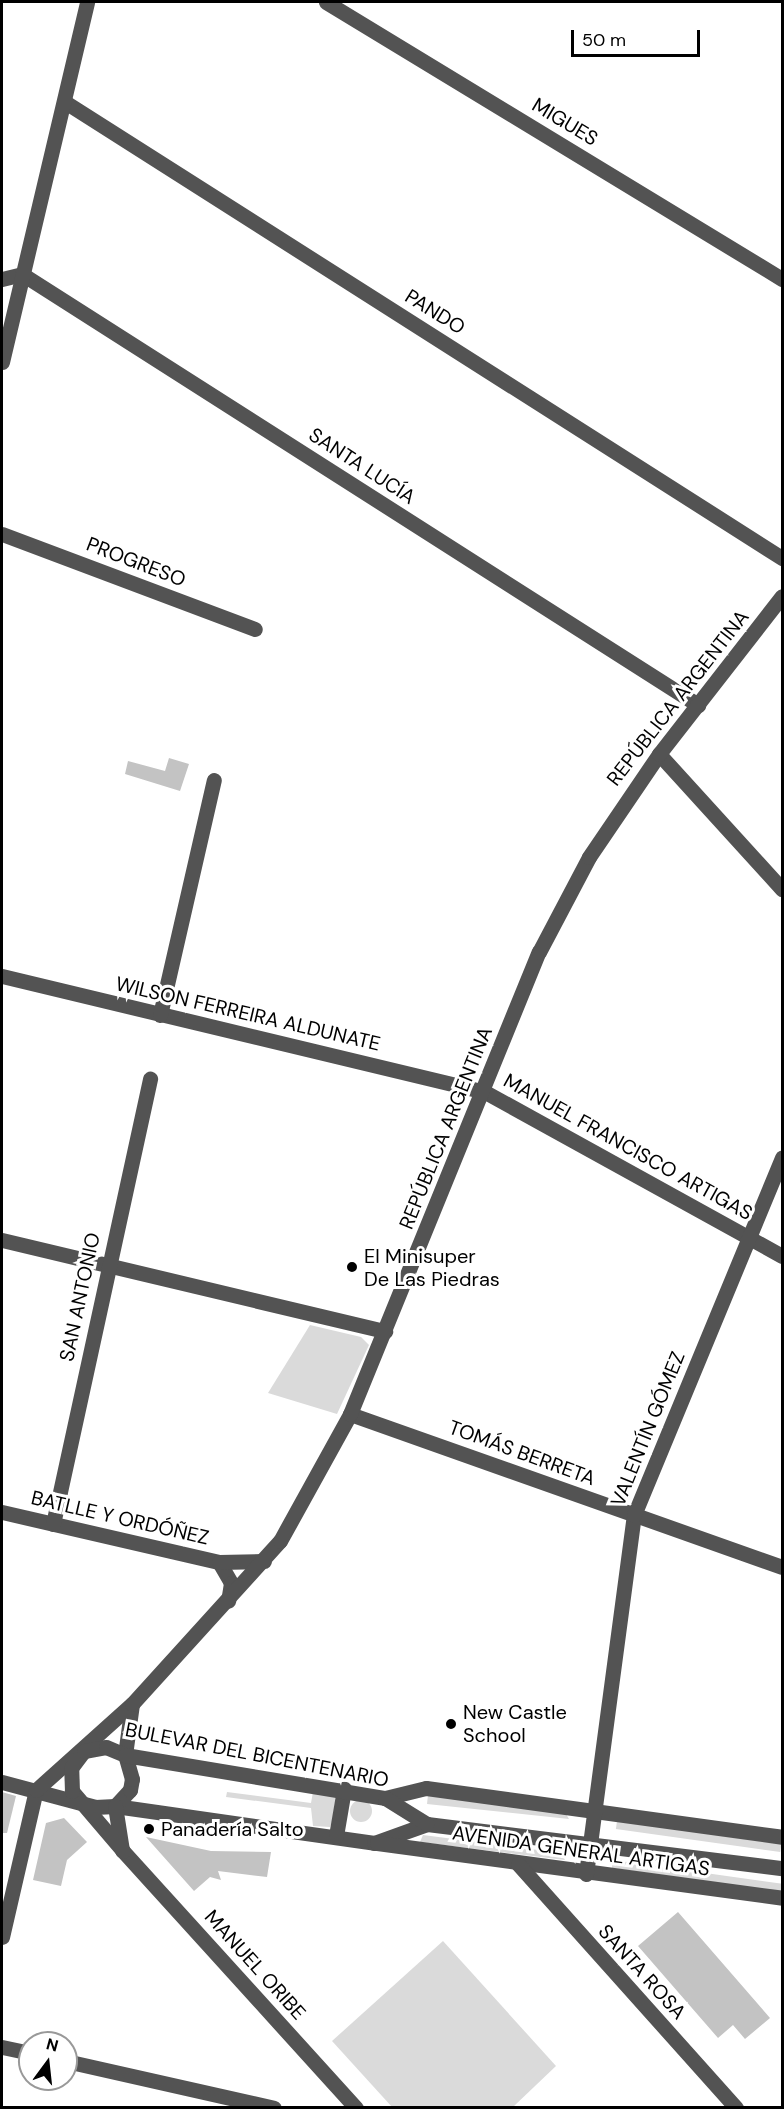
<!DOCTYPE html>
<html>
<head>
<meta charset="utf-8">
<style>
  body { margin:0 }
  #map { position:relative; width:784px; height:2109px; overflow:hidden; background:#fff; font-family:"DM Sans",sans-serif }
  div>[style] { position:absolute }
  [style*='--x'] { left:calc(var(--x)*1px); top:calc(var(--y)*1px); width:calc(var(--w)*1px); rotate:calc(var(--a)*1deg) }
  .green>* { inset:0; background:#dadada; transform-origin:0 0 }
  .round { border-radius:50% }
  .building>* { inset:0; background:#c3c3c3 }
  .minor>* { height:15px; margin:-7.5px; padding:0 7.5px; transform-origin:7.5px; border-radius:7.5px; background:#535353 }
  .dots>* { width:16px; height:16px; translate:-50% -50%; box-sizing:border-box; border:3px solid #fff; border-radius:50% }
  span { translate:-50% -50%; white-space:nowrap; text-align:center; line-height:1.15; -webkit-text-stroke:6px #fff; paint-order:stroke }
  .street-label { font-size:20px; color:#000 }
  .poi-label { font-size:20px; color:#000 }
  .left { translate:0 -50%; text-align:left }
  .frame { position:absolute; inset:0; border:3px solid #000; pointer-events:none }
  .north { position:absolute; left:18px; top:2031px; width:60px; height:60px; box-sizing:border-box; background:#fff; border:2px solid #999; border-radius:50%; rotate:15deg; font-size:16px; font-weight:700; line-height:24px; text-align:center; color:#000 }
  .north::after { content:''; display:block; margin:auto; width:21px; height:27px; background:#000; clip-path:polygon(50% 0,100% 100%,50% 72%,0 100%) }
  .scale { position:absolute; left:571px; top:30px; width:129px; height:27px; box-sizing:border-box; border:3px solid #000; border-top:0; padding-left:8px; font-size:18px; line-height:21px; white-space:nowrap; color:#000; -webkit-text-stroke:4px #fff; paint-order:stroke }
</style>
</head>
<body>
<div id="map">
  <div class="green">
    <div style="clip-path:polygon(310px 1325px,361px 1337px,369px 1345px,337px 1414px,268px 1393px)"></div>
    <div style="clip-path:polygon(227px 1792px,311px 1803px,313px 1792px,336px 1796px,332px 1822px,330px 1827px,313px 1826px,311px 1808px,226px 1797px)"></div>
    <div style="clip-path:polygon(428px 1795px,566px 1814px,569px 1819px,427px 1804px)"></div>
    <div class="round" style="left:350px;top:1800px;width:22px;height:22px"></div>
    <div style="left:617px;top:1821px;width:166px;height:8px;rotate:8deg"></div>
    <div style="clip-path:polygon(423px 1835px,561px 1853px,565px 1860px,420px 1842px)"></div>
    <div style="left:613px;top:1860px;width:171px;height:8px;rotate:8deg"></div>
    <div style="clip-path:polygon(443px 1941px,556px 2066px,513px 2107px,392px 2107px,332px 2041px)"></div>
  </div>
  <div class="building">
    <div style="clip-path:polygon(169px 758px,189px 764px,180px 791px,125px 774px,128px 761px,165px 771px)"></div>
    <div style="clip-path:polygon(2px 1792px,16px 1796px,7px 1833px,2px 1833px)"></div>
    <div style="clip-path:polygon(64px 1818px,87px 1842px,67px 1860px,61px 1886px,33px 1880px,46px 1823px)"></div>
    <div style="clip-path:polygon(146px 1837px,211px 1851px,271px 1852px,267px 1877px,218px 1871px,221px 1880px,210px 1877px,194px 1891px)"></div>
    <div style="clip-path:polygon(678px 1912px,770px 2018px,745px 2039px,733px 2025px,718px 2038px,638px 1946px)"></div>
  </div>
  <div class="minor">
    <div style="--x:326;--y:2;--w:534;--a:31.28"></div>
    <div style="--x:65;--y:102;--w:850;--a:32.46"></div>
    <div style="--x:2;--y:279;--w:21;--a:-14"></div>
    <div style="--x:22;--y:274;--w:802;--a:32.52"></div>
    <div style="--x:2;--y:362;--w:370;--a:-76.7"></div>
    <div style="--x:2;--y:534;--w:270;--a:20.6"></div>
    <div style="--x:659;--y:754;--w:183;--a:47.7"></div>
    <div style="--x:2;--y:976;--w:497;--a:13.5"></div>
    <div style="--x:485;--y:1092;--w:339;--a:28.9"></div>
    <div style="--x:160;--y:1015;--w:241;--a:-77.1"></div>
    <div style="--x:2;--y:1240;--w:394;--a:13.4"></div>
    <div style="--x:350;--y:1414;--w:458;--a:19.5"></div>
    <div style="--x:2;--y:1512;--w:223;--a:13"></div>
    <div style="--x:219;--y:1562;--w:24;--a:60"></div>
    <div style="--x:231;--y:1583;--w:18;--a:99"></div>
    <div style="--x:53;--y:1524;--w:456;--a:-77.7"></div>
    <div style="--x:219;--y:1562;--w:45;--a:-1.3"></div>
    <div style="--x:2;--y:1782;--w:96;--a:15"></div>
    <div style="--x:95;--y:1807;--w:20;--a:-3"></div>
    <div style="--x:115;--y:1806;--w:262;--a:8.1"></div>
    <div style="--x:374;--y:1843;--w:56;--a:-19.7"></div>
    <div style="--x:427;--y:1824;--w:358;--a:7.1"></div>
    <div style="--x:385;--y:1798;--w:42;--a:-13.7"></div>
    <div style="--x:426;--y:1788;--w:359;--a:7.8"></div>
    <div style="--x:115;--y:1806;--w:22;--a:-47"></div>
    <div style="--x:130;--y:1790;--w:11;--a:-80"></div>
    <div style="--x:132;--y:1779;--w:25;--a:-106"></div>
    <div style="--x:125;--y:1755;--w:51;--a:-82.2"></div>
    <div style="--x:115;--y:1806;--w:45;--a:81"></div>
    <div style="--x:336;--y:1836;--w:48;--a:-80.3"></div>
    <div style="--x:377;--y:1843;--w:409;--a:7.7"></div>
    <div style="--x:518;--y:1864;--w:327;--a:48.2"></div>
    <div style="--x:586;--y:1874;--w:362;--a:-82.4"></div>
    <div style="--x:634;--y:1515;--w:387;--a:-67.5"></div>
    <div style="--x:2;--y:1937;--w:151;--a:-77"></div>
    <div style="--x:36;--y:1790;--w:129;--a:-41.9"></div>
    <div style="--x:132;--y:1704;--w:220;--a:-47.8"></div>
    <div style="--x:280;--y:1541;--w:145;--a:-61.1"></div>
    <div style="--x:350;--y:1414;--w:499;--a:-67.8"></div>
    <div style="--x:539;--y:952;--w:107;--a:-62.2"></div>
    <div style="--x:589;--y:857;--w:125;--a:-55.8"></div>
    <div style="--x:659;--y:754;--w:200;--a:-52.1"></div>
    <div style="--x:2;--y:2047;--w:29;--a:12"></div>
    <div style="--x:66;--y:2061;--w:213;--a:12.7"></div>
    <div style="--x:356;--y:2108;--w:347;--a:-132.2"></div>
    <div style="--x:123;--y:1851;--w:79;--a:-130.4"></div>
    <div style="--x:72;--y:1791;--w:23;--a:-92"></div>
    <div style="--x:71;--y:1768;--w:21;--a:-53"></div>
    <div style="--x:84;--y:1751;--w:22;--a:-10"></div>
    <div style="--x:106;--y:1747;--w:21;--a:23"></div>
    <div style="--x:125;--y:1755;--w:264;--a:9.4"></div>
    <div style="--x:385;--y:1798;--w:49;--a:31.8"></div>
  </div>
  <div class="dots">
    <div style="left:352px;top:1267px;background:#000"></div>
    <div style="left:451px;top:1724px;background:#000"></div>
    <div style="left:149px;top:1829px;background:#000"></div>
  </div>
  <div class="street-label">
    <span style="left:565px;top:122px;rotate:31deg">MIGUES</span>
    <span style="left:435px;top:312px;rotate:32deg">PANDO</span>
    <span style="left:362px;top:466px;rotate:33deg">SANTA LUCÍA</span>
    <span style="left:136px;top:562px;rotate:21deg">PROGRESO</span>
    <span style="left:678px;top:698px;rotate:-52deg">REPÚBLICA ARGENTINA</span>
    <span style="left:248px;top:1014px;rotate:13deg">WILSON FERREIRA ALDUNATE</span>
    <span style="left:446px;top:1128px;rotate:-68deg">REPÚBLICA ARGENTINA</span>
    <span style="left:628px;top:1147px;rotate:29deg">MANUEL FRANCISCO ARTIGAS</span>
    <span style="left:80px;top:1297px;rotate:-78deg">SAN ANTONIO</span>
    <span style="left:648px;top:1429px;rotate:-68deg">VALENTÍN GÓMEZ</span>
    <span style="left:522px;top:1453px;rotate:20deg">TOMÁS BERRETA</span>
    <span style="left:120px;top:1518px;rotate:13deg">BATLLE Y ORDÓÑEZ</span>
    <span style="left:257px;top:1755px;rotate:11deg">BULEVAR DEL BICENTENARIO</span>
    <span style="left:581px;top:1851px;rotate:8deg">AVENIDA GENERAL ARTIGAS</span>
    <span style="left:255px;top:1965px;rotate:48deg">MANUEL ORIBE</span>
    <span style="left:642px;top:1972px;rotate:48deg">SANTA ROSA</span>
  </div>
  <div class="poi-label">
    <span class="left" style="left:364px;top:1268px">El Minisuper<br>De Las Piedras</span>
    <span class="left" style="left:463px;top:1724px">New Castle<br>School</span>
    <span class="left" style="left:161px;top:1829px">Panadería Salto</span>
  </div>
  <div class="frame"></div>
  <div class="north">N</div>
  <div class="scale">50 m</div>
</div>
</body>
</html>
